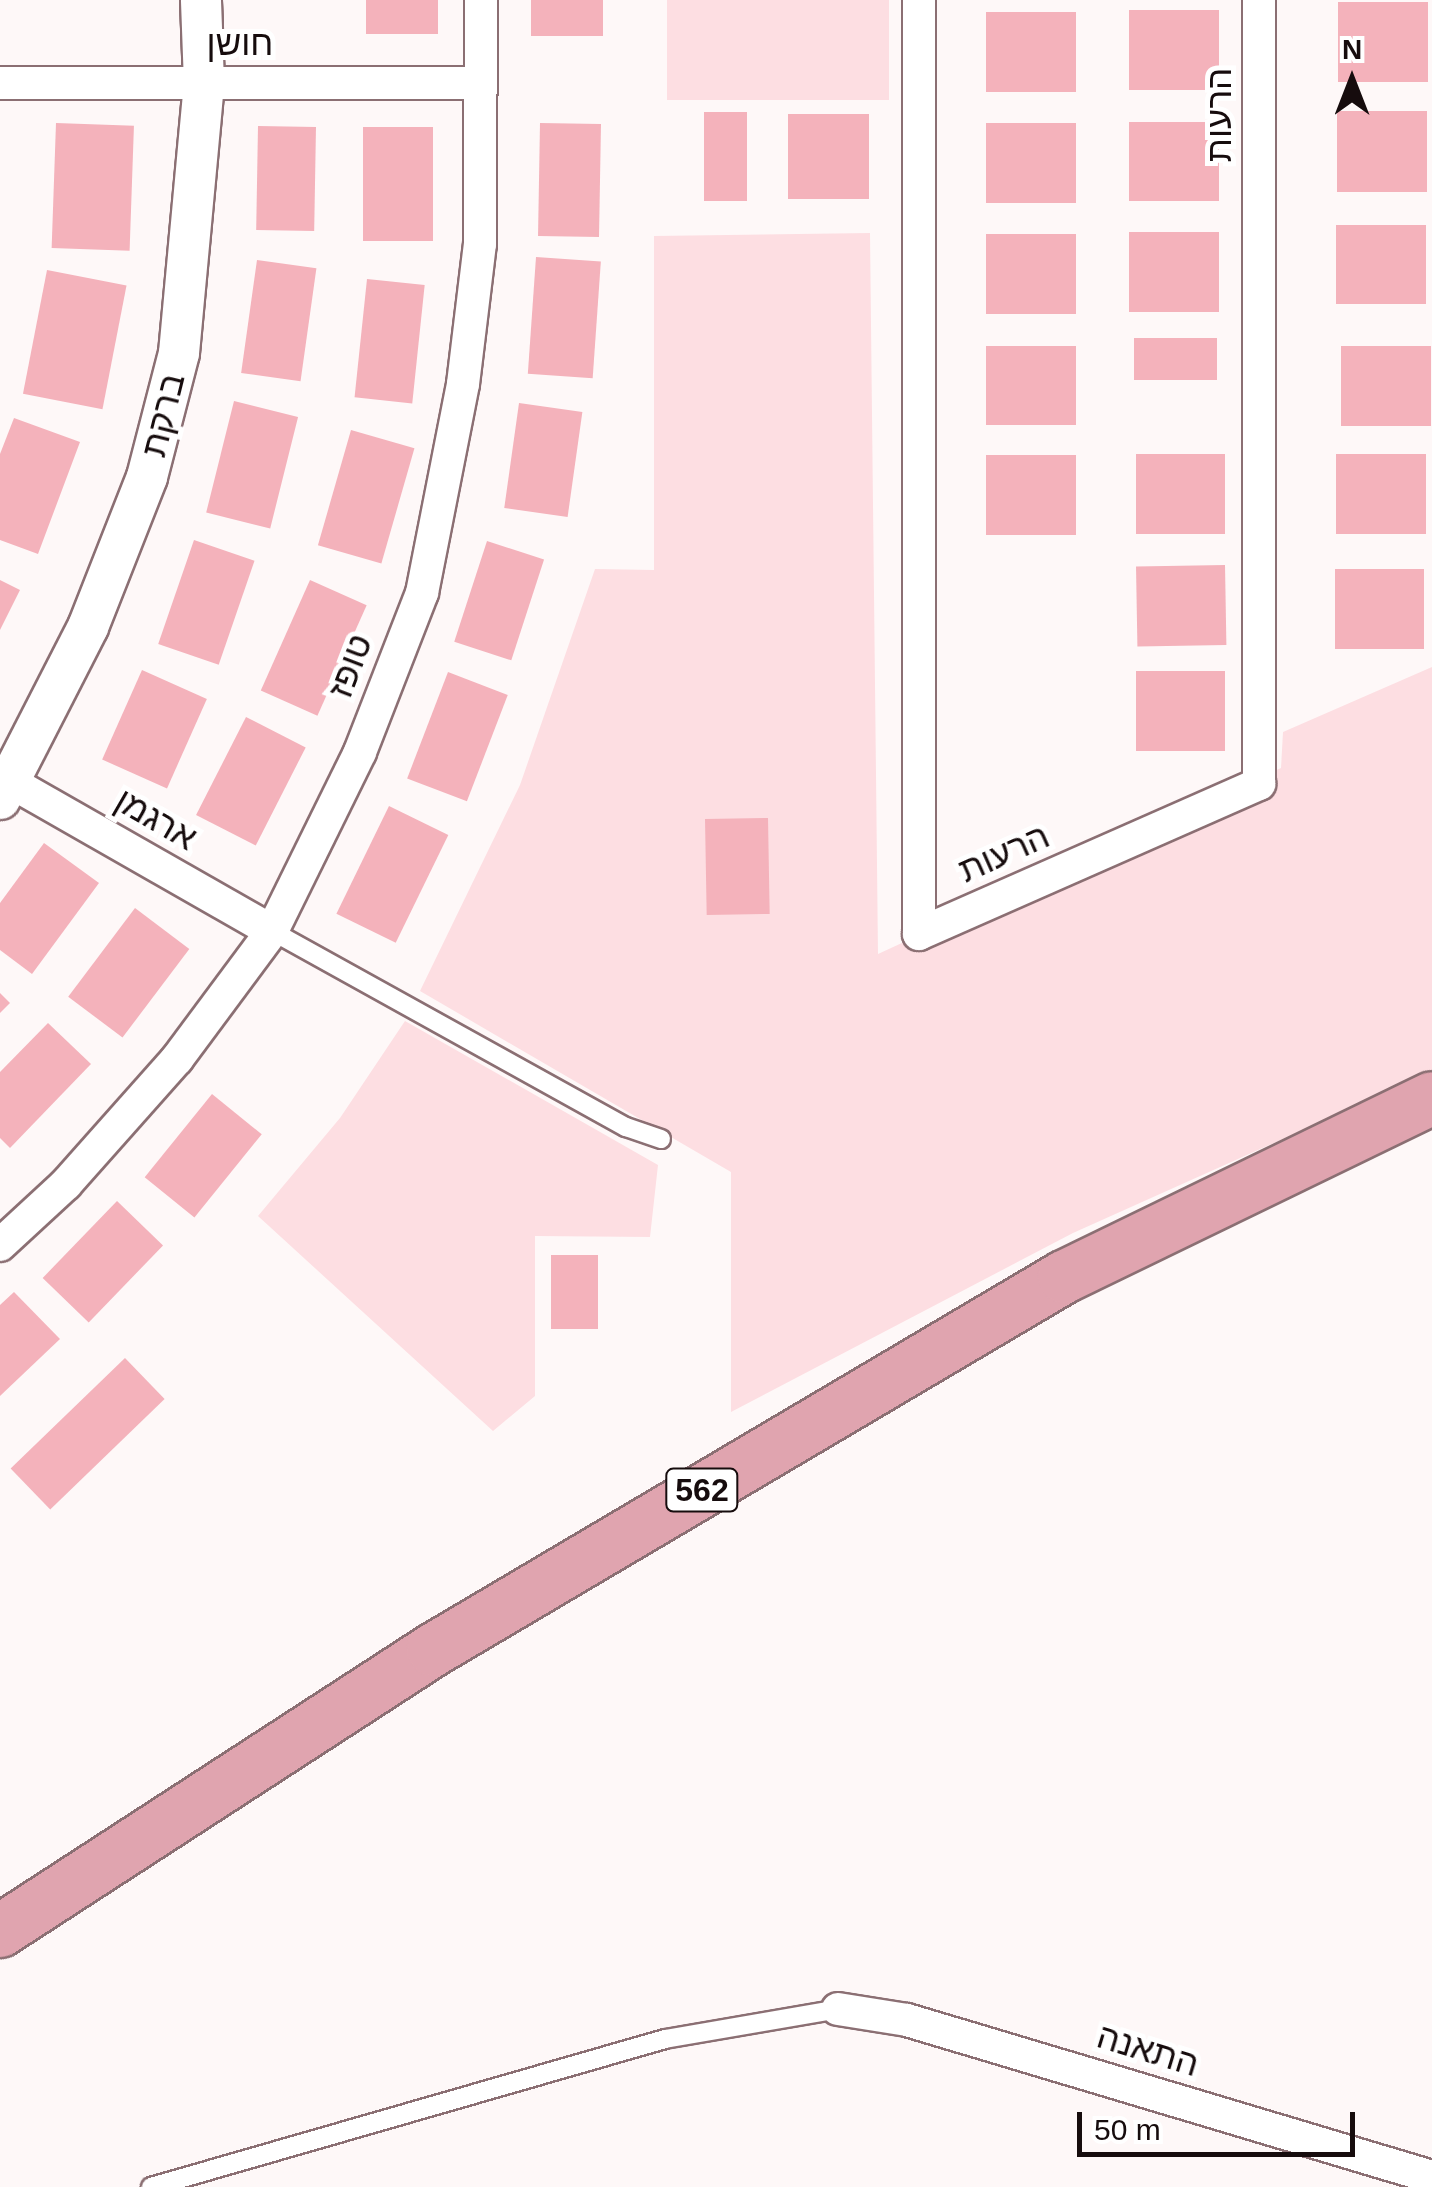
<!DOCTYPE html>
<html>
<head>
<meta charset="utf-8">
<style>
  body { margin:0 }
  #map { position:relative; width:1432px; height:2187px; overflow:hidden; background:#fef8f8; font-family:Arial,Heebo,sans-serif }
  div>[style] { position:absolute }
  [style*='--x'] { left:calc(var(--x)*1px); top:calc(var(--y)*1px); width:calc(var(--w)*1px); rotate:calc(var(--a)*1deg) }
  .green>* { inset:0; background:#fddee2; transform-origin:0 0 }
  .building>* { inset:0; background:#f4b2bb; transform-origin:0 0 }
  .roads { filter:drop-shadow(2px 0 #8b6f73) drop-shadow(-2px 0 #8b6f73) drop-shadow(0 2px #8b6f73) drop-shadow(0 -2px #8b6f73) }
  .service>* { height:18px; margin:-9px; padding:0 9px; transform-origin:9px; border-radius:9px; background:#fff }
  .minor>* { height:32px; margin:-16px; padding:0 16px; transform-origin:16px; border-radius:16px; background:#fff }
  .tertiary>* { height:40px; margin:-20px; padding:0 20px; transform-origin:20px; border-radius:20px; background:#fff }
  .primary>* { height:52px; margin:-26px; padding:0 26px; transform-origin:26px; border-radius:26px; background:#e0a4af }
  span { translate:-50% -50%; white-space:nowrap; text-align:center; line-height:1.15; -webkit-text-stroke:10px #fff; paint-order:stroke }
  .shield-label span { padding:2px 8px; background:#fff; border:2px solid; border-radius:8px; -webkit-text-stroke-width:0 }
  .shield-label { font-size:32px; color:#160c0d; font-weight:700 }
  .street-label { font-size:35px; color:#160c0d }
  .north { position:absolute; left:1302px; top:30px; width:100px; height:100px; -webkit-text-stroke:8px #fff; paint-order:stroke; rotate:0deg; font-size:28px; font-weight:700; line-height:40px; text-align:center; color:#160c0d }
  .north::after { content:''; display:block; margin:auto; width:35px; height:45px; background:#160c0d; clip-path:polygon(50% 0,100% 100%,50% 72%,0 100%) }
  .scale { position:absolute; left:1077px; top:2112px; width:278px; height:45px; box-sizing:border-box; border:5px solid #160c0d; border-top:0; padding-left:12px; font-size:30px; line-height:35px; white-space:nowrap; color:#160c0d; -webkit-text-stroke:8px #fff; paint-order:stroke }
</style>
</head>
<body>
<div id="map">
  <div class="green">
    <div style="left:667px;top:0;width:222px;height:100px"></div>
    <div style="clip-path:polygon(870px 233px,878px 954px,1281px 768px,1283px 732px,1432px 667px,1432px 1072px,1073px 1233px,731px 1412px,731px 1172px,420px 991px,520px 785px,595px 569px,654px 570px,654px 236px)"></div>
    <div style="clip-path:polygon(405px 1021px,658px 1165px,650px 1237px,535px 1236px,535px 1396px,493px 1431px,258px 1216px,340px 1118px)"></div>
  </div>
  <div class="building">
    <div style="left:366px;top:0;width:72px;height:34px"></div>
    <div style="left:531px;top:0;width:72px;height:36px"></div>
    <div style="left:1338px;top:2px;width:90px;height:80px"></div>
    <div style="left:1129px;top:10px;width:90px;height:80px"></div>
    <div style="left:986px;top:12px;width:90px;height:80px"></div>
    <div style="left:1337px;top:111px;width:90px;height:81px"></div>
    <div style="left:704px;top:112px;width:43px;height:89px"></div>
    <div style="left:788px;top:114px;width:81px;height:85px"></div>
    <div style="left:1129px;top:122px;width:90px;height:79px"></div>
    <div style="left:56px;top:123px;width:78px;height:125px;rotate:2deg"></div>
    <div style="left:540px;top:123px;width:61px;height:113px;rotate:1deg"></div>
    <div style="left:1076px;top:123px;width:80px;height:90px;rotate:90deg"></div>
    <div style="left:258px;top:126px;width:58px;height:104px;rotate:1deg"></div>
    <div style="left:363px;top:127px;width:70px;height:114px"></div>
    <div style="left:1336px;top:225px;width:90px;height:79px"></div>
    <div style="left:1129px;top:232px;width:90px;height:80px"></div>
    <div style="left:986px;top:234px;width:90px;height:80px"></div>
    <div style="left:536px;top:257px;width:65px;height:117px;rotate:4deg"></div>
    <div style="left:257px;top:260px;width:60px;height:114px;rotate:8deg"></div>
    <div style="left:47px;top:270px;width:81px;height:126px;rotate:11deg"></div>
    <div style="left:367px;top:279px;width:58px;height:119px;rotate:6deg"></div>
    <div style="left:1217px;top:338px;width:42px;height:83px;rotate:90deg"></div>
    <div style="left:986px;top:346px;width:90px;height:79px"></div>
    <div style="left:1341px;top:346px;width:90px;height:80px"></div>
    <div style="left:234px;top:401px;width:66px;height:115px;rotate:14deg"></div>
    <div style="left:519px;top:403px;width:64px;height:106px;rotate:8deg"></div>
    <div style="clip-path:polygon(14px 418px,80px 442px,38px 554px,0 540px,0 454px)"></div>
    <div style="left:351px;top:430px;width:66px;height:120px;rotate:16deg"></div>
    <div style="left:1136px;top:454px;width:89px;height:80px"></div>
    <div style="left:1336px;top:454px;width:90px;height:80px"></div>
    <div style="left:1076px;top:455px;width:80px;height:90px;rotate:90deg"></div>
    <div style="left:194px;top:540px;width:64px;height:110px;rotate:19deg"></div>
    <div style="left:487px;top:541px;width:60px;height:106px;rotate:18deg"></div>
    <div style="left:1225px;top:565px;width:80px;height:89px;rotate:89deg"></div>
    <div style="left:1335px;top:569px;width:89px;height:80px"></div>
    <div style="clip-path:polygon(0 580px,20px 590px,0 630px)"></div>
    <div style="left:310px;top:580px;width:62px;height:121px;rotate:24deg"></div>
    <div style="left:142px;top:670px;width:71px;height:98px;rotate:24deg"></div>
    <div style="left:1136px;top:671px;width:89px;height:80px"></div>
    <div style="left:448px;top:672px;width:64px;height:114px;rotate:21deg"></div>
    <div style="left:246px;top:717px;width:67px;height:110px;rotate:27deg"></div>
    <div style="left:389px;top:806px;width:66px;height:120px;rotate:26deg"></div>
    <div style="left:768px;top:818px;width:96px;height:63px;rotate:89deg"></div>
    <div style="clip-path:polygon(44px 843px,99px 883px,32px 974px,0 950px,0 903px)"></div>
    <div style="left:135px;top:908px;width:68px;height:111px;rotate:37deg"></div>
    <div style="clip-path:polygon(0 993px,10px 1003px,0 1013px)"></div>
    <div style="clip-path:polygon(48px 1023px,91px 1064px,10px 1148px,0 1138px,0 1072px)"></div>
    <div style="left:212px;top:1094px;width:64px;height:107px;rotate:39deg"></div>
    <div style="left:117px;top:1201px;width:64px;height:107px;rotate:44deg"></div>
    <div style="left:551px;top:1255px;width:47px;height:74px"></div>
    <div style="clip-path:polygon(14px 1292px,60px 1339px,0 1396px,0 1305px)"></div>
    <div style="left:125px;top:1358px;width:57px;height:159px;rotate:46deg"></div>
  </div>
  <div class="roads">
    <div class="service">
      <div style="--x:272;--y:931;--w:405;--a:29"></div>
      <div style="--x:626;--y:1127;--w:37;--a:19"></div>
      <div style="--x:151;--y:2187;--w:535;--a:-16.06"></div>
      <div style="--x:665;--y:2039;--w:176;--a:-9.8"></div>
    </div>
    <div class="minor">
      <div style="--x:919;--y:0;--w:934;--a:90"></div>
      <div style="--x:919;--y:934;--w:372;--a:-23.8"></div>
      <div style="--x:1259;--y:784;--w:784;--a:-90"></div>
      <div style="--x:0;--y:83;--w:480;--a:0"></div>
      <div style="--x:0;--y:776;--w:313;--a:29.7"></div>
      <div style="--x:0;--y:1245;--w:90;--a:-42.7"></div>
      <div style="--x:66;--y:1184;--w:167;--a:-48.4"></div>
      <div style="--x:177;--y:1059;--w:159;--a:-53.4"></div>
      <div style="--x:272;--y:931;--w:199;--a:-63.8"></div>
      <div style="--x:360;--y:752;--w:171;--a:-68.7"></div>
      <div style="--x:422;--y:593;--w:213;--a:-78.9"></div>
      <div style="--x:463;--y:384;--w:141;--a:-83.1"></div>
      <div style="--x:480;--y:244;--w:244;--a:-89.8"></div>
      <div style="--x:838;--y:2009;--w:70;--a:9.1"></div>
      <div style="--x:907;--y:2020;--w:548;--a:16.65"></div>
    </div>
    <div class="tertiary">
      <div style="--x:0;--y:799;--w:193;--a:-62.9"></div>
      <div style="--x:88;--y:627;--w:161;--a:-68.5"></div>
      <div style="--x:147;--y:477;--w:128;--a:-75.5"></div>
      <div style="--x:179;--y:353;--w:271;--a:-84.7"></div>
      <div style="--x:204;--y:83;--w:83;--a:-92.1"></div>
    </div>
    <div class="primary">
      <div style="--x:0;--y:1931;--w:516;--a:-32.98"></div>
      <div style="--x:433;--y:1650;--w:733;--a:-30.59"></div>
      <div style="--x:1064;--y:1277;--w:409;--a:-25.9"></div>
    </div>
  </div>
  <div class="shield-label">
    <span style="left:702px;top:1490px">562</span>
  </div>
  <div class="street-label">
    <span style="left:240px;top:43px">חושן</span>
    <span style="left:1219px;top:115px;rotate:-90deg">הרעות</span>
    <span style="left:163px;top:415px;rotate:-76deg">ברקת</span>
    <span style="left:350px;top:666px;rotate:-69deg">טופז</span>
    <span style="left:156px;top:819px;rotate:30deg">ארגמן</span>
    <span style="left:1004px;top:853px;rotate:-24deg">הרעות</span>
    <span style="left:1148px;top:2050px;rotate:17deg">התאנה</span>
  </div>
  <div class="north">N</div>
  <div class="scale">50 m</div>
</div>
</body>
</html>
